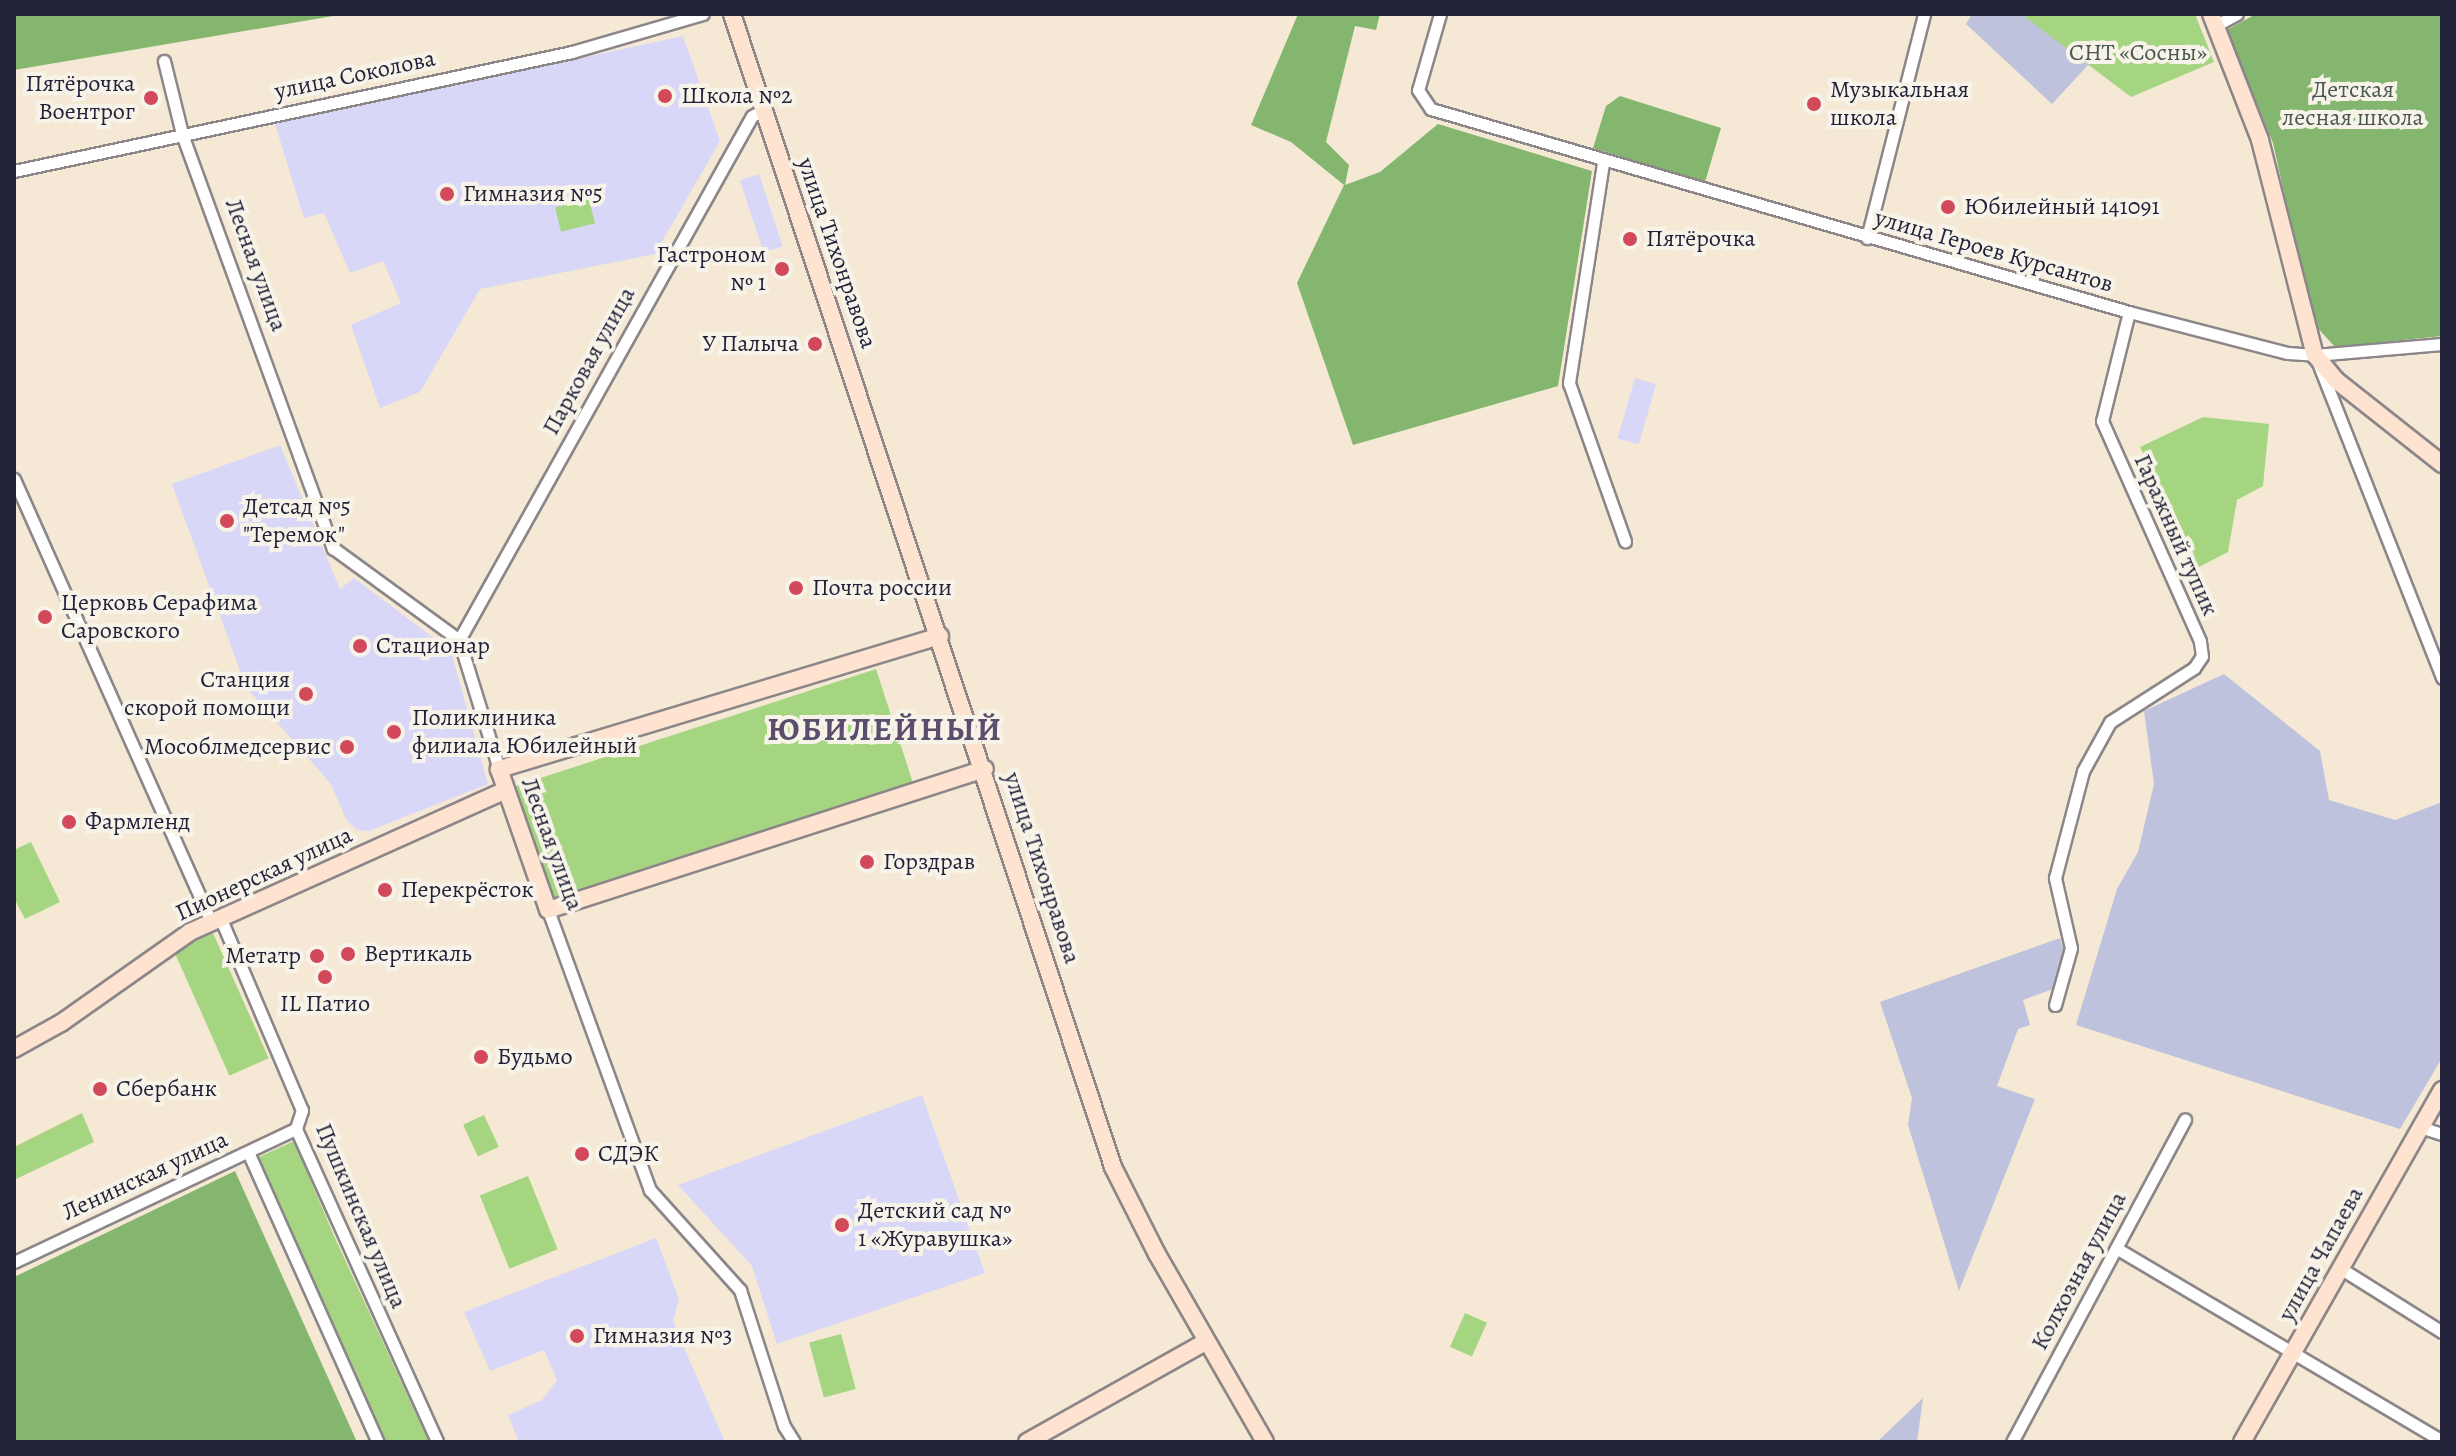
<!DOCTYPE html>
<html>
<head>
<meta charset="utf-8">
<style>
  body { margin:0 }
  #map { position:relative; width:2456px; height:1456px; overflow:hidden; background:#f5e9d5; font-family:Alegreya,serif }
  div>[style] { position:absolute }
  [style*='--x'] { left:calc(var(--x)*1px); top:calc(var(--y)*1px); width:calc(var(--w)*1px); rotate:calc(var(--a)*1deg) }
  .built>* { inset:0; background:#d8d7f8; transform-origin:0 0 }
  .industrial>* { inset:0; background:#bfc2dd }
  .green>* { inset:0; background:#a6d582; transform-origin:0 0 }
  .forest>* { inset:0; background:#84b670 }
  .roads { filter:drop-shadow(2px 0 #8c8688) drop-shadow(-2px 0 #8c8688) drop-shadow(0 2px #8c8688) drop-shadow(0 -2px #8c8688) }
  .street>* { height:11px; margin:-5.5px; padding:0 5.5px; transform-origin:5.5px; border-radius:5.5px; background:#fff }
  .secondary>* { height:16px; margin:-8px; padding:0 8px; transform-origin:8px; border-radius:8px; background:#fee3d1 }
  .dots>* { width:22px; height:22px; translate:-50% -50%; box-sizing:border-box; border:4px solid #f7f3e8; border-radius:50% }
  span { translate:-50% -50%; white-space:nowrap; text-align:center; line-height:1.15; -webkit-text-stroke:8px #f7f3e8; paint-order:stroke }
  .park-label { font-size:24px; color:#4a5850 }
  .street-label { font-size:24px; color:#22223b }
  .poi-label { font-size:24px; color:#22223b }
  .right { translate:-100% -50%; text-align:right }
  .left { translate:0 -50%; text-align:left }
  .district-label { font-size:32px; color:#5b4e6d; font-weight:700; letter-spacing:2px }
  .frame { position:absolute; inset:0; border:16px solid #22223b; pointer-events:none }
</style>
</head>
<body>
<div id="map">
  <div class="built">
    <div style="clip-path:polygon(683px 36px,720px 141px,655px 254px,480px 289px,420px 392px,380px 408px,351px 325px,401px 303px,383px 261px,350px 273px,324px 213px,304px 218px,275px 124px)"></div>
    <div style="left:759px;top:174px;width:76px;height:20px;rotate:72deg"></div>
    <div style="left:1635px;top:378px;width:22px;height:63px;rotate:16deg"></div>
    <div style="clip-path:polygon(280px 445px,340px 589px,354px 578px,451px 651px,488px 784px,369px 831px,357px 830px,346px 819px,331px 784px,246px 687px,172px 484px)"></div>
    <div style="clip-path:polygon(922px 1095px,985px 1273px,777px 1344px,752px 1266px,678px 1185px)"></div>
    <div style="clip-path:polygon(656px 1238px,679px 1299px,673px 1322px,725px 1442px,519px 1442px,508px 1415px,542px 1400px,557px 1380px,544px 1350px,490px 1371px,464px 1312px)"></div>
  </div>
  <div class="industrial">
    <div style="clip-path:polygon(1972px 14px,2021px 14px,2090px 63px,2052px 104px,1966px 24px)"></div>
    <div style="clip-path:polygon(2224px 674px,2320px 751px,2329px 800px,2395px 820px,2442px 802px,2442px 1058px,2400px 1129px,2076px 1025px,2117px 889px,2138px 852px,2154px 784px,2144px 711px)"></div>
    <div style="clip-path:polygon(2060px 938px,2065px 956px,2053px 989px,2023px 1000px,2030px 1025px,2018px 1029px,1997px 1086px,2035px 1099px,1959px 1291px,1908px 1125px,1912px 1098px,1880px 1002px)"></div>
    <div style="clip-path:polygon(1923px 1398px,1917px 1442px,1877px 1442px)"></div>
  </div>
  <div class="green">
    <div style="clip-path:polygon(2021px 14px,2195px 14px,2214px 62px,2131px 97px)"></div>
    <div style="left:589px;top:199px;width:25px;height:35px;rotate:76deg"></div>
    <div style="clip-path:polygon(2203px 417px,2269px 424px,2263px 486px,2237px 500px,2228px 552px,2197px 568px,2140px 447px)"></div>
    <div style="left:876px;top:669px;width:120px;height:381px;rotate:72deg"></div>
    <div style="clip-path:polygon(31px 842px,60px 902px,25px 919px,14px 898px,14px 850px)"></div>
    <div style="left:213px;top:933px;width:137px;height:43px;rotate:66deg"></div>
    <div style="clip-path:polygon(82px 1113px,94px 1142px,14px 1180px,14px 1147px)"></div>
    <div style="left:484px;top:1115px;width:35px;height:23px;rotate:65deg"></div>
    <div style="clip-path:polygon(294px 1141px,334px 1236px,429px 1442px,385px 1442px,259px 1157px)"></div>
    <div style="left:528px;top:1176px;width:79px;height:52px;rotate:68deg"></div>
    <div style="left:1465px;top:1313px;width:24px;height:37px;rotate:24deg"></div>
    <div style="left:841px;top:1334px;width:57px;height:33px;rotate:75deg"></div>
  </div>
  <div class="forest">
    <div style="clip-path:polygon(14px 14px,345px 14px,14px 70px)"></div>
    <div style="clip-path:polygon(1298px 14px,1380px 14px,1376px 30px,1355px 26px,1326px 142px,1349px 165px,1345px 185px,1380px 172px,1438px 124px,1592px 171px,1558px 386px,1353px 445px,1297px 283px,1344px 185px,1291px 142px,1251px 125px)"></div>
    <div style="clip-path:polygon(2256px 14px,2442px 14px,2442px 336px,2335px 347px,2313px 323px,2273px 143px,2225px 31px)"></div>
    <div style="clip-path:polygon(1620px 96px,1721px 128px,1705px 182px,1593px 148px,1606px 106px)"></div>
    <div style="clip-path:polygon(235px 1171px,357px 1442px,14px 1442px,14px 1277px)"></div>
  </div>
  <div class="roads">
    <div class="street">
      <div style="--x:1440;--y:14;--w:79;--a:106.1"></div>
      <div style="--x:1418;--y:90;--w:23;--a:56"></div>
      <div style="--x:1431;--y:109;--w:727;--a:16.22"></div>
      <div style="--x:2129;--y:312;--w:164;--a:14.5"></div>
      <div style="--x:2288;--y:353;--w:27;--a:4"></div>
      <div style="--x:2315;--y:355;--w:347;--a:68.5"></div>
      <div style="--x:2215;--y:26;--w:25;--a:-29"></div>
      <div style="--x:164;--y:61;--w:75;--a:76.1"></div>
      <div style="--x:182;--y:134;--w:441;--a:70"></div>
      <div style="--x:333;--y:548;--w:156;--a:36.1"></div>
      <div style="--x:459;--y:640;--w:135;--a:72.8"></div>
      <div style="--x:1603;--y:163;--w:223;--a:98.8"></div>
      <div style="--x:1569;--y:383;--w:168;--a:70.5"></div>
      <div style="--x:14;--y:171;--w:571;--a:-12.04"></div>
      <div style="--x:572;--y:52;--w:136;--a:-16.2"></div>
      <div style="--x:1867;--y:238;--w:231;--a:-75.7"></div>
      <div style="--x:2315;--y:355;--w:127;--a:-5"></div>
      <div style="--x:14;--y:479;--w:484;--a:66"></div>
      <div style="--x:459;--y:640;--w:600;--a:-60.79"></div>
      <div style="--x:752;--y:116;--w:13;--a:-29"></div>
      <div style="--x:548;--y:910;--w:298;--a:70"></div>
      <div style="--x:650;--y:1190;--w:135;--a:48"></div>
      <div style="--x:740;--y:1290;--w:143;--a:72.1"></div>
      <div style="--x:784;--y:1426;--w:19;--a:58"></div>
      <div style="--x:220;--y:917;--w:210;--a:67"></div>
      <div style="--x:302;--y:1110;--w:20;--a:108"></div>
      <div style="--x:296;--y:1129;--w:343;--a:65.7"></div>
      <div style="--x:2055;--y:1005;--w:59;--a:-74.3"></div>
      <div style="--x:2071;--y:948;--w:72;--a:-102.9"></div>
      <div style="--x:2055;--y:878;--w:111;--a:-75.3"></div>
      <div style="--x:2083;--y:771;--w:56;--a:-61.1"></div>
      <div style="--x:2110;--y:722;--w:100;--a:-32.7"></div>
      <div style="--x:2194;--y:668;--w:14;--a:-56"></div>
      <div style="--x:2202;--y:656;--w:15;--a:-98"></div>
      <div style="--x:2200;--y:641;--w:241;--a:-114"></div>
      <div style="--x:2102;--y:421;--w:112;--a:-76.1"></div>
      <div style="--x:2420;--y:1127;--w:23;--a:18"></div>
      <div style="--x:248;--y:1152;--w:318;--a:65.9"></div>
      <div style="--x:2116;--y:1248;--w:379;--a:30.6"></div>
      <div style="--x:14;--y:1262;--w:312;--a:-25.3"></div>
      <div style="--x:2340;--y:1268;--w:120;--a:32.1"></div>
      <div style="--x:2012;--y:1442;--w:366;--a:-61.8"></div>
    </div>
    <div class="secondary">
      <div style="--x:732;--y:14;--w:1214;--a:71.71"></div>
      <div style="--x:1113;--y:1167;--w:97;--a:63.2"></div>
      <div style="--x:1157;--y:1254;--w:217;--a:60.1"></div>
      <div style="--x:2211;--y:14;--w:135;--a:68.7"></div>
      <div style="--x:2260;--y:140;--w:222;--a:75.7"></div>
      <div style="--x:2315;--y:355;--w:34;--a:50"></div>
      <div style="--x:2337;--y:381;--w:134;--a:38.3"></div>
      <div style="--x:940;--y:636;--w:461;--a:163.2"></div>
      <div style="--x:499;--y:769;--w:149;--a:70.8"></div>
      <div style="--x:548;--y:910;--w:459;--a:-17.9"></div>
      <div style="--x:14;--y:1049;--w:54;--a:-29"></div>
      <div style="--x:61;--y:1023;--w:158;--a:-35.2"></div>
      <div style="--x:190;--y:932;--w:346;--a:-24.2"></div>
      <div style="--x:1027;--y:1442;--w:206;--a:-29.3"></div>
      <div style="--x:2242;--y:1442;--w:405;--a:-60.4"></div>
    </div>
  </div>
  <div class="dots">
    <div style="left:665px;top:96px;background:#d1495b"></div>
    <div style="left:151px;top:98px;background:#d1495b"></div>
    <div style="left:1814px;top:104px;background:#d1495b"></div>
    <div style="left:447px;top:194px;background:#d1495b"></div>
    <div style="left:1948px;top:207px;background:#d1495b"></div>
    <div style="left:1630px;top:239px;background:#d1495b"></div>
    <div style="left:782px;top:269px;background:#d1495b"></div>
    <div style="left:815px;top:344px;background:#d1495b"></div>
    <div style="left:227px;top:521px;background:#d1495b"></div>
    <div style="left:796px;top:588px;background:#d1495b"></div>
    <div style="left:45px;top:617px;background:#d1495b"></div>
    <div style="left:360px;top:646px;background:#d1495b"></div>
    <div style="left:306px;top:694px;background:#d1495b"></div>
    <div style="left:394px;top:732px;background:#d1495b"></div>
    <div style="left:347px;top:747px;background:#d1495b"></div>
    <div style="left:69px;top:822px;background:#d1495b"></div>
    <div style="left:867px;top:862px;background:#d1495b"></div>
    <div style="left:385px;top:890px;background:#d1495b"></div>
    <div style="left:348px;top:954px;background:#d1495b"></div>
    <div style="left:317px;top:956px;background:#d1495b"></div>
    <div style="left:325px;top:977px;background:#d1495b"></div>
    <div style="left:481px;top:1057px;background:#d1495b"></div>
    <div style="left:100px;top:1089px;background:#d1495b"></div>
    <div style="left:582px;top:1154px;background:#d1495b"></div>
    <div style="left:842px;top:1225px;background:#d1495b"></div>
    <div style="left:577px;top:1336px;background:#d1495b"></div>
  </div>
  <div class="park-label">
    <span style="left:2138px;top:53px">СНТ «Сосны»</span>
    <span style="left:2353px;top:104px">Детская<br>лесная школа</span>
  </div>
  <div class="street-label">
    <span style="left:355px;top:75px;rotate:-12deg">улица Соколова</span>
    <span style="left:1994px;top:251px;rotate:16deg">улица Героев Курсантов</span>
    <span style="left:837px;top:253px;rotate:71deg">улица Тихонравова</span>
    <span style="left:256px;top:265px;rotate:70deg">Лесная улица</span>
    <span style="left:589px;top:361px;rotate:-61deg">Парковая улица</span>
    <span style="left:2176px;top:535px;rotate:66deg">Гаражный тупик</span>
    <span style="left:552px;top:844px;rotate:70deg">Лесная улица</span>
    <span style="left:1042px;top:868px;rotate:72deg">улица Тихонравова</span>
    <span style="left:264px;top:874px;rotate:-25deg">Пионерская улица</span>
    <span style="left:145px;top:1176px;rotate:-25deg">Ленинская улица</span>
    <span style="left:361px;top:1216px;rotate:67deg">Пушкинская улица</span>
    <span style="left:2321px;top:1254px;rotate:-61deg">улица Чапаева</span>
    <span style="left:2079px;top:1271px;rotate:-62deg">Колхозная улица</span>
  </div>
  <div class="poi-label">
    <span class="right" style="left:135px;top:98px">Пятёрочка<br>Воентрог</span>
    <span class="left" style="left:1830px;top:104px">Музыкальная<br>школа</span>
    <span class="left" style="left:681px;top:96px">Школа №2</span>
    <span class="left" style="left:463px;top:194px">Гимназия №5</span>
    <span class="left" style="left:1964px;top:207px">Юбилейный 141091</span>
    <span class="left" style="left:1646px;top:239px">Пятёрочка</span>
    <span class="right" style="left:766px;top:269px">Гастроном<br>№ 1</span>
    <span class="right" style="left:799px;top:344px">У Палыча</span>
    <span class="left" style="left:243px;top:521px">Детсад №5<br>"Теремок"</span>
    <span class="left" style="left:812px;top:588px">Почта россии</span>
    <span class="left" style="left:61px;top:617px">Церковь Серафима<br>Саровского</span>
    <span class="left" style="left:376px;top:646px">Стационар</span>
    <span class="right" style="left:290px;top:694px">Станция<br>скорой помощи</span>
    <span class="left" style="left:412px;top:732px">Поликлиника<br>филиала Юбилейный</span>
    <span class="right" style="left:331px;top:747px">Мособлмедсервис</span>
    <span class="left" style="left:85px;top:822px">Фармленд</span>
    <span class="left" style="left:883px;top:862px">Горздрав</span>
    <span class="left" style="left:401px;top:890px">Перекрёсток</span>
    <span class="left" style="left:364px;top:954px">Вертикаль</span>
    <span class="right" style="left:301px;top:956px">Метатр</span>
    <span style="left:325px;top:1004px">IL Патио</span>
    <span class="left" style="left:497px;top:1057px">Будьмо</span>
    <span class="left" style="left:116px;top:1089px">Сбербанк</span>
    <span class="left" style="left:598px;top:1154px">СДЭК</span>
    <span class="left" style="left:858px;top:1225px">Детский сад №<br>1 «Журавушка»</span>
    <span class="left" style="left:593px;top:1336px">Гимназия №3</span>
  </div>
  <div class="district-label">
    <span style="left:885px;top:729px">ЮБИЛЕЙНЫЙ</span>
  </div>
  <div class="frame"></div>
</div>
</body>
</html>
